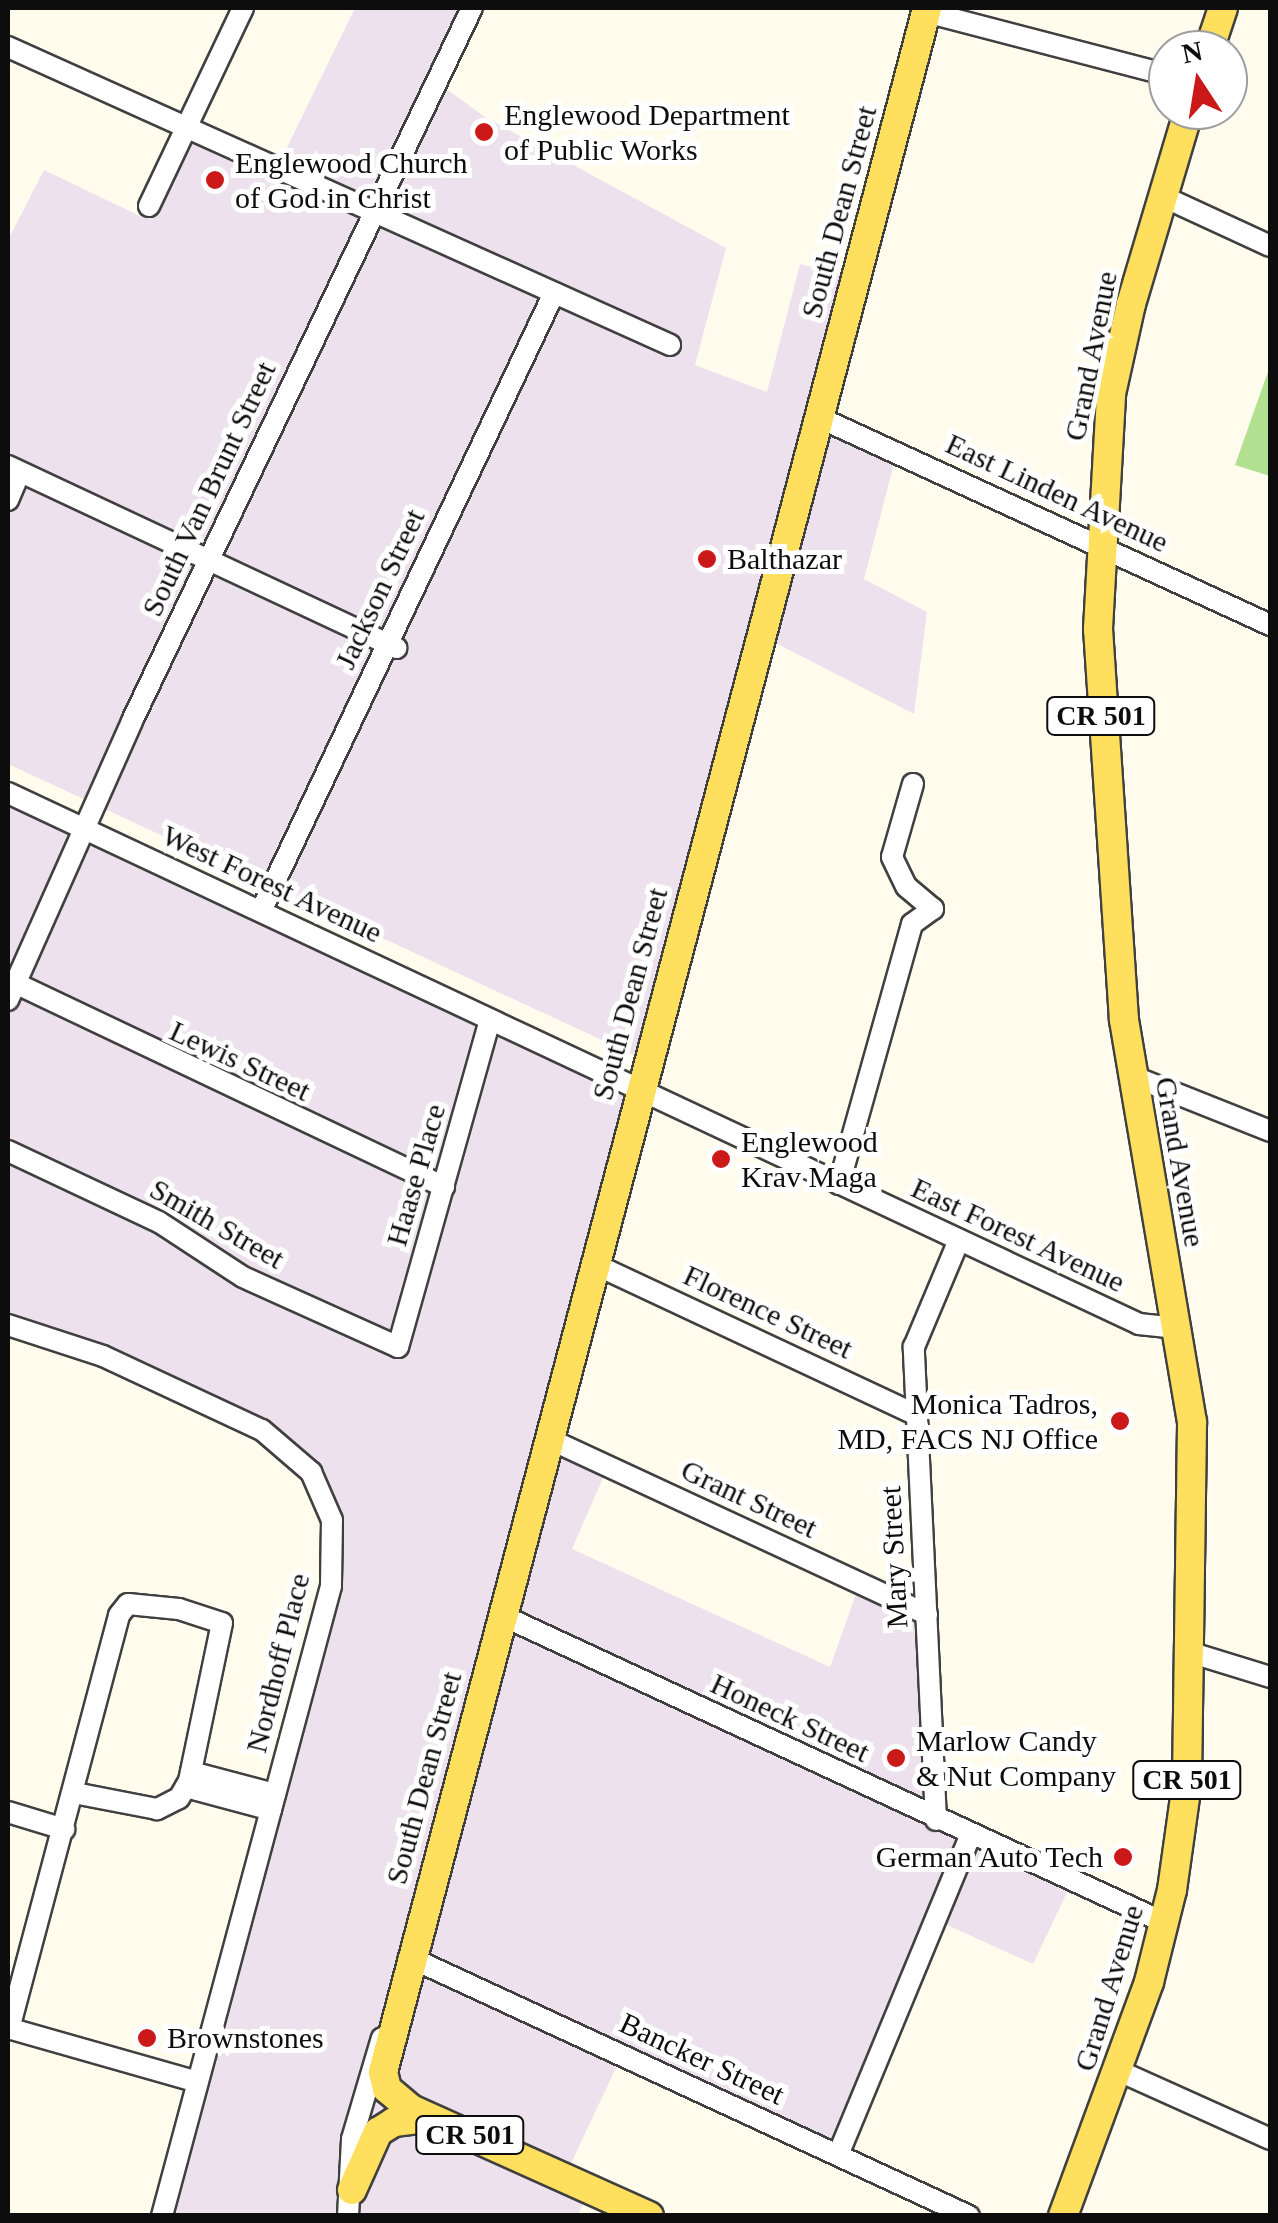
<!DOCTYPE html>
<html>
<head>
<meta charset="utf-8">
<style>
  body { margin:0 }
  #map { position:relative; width:1278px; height:2223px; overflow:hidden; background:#fffcee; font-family:"Times New Roman",serif }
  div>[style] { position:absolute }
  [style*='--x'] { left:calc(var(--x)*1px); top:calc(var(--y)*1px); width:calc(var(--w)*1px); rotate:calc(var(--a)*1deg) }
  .industrial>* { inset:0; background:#ece1ed }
  .forest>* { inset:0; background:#b1e091 }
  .roads { filter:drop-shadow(2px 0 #404040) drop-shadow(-2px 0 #404040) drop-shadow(0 2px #404040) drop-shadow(0 -2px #404040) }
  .minor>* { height:20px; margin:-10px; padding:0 10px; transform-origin:10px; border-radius:10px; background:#fff }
  .major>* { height:28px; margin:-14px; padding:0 14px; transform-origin:14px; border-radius:14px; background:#ffdf5e }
  .dots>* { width:28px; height:28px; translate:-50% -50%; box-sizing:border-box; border:5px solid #fff; border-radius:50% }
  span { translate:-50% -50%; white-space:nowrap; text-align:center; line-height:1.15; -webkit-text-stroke:10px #fff; paint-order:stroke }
  .shield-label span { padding:2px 8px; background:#fff; border:2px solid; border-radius:8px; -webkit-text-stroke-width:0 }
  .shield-label { font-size:28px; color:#0d0d0d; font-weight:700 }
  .poi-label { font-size:30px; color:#0d0d0d }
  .left { translate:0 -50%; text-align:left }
  .right { translate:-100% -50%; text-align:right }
  .street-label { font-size:30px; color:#0d0d0d }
  .frame { position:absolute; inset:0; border:10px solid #0d0d0d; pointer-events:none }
  .north { position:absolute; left:1148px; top:30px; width:100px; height:100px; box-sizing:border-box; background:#fff; border:2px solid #9e9e9e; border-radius:50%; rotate:348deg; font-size:28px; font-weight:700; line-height:40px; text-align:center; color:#0d0d0d }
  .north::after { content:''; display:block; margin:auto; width:35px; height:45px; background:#cb1819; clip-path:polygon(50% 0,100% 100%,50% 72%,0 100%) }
</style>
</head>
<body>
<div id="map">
  <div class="industrial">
    <div style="clip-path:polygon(355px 8px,473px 8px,438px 83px,485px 117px,726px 248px,695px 365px,767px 392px,800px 264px,858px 279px,821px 417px,897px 452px,864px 579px,927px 612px,914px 714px,762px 636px,649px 1062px,8px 764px,8px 240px,44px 170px,144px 218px,185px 131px,276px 170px)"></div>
    <div style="clip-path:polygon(8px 793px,637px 1089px,547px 1437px,608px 1466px,572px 1549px,830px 1667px,860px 1583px,927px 1614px,936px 1820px,1071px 1884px,1033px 1964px,934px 1919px,838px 2155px,622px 2055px,565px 2176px,590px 2188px,578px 2215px,162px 2215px,331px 1586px,328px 1508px,274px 1438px,8px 1325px)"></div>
  </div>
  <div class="forest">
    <div style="clip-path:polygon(1270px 366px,1270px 476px,1235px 465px)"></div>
  </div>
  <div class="roads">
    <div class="minor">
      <div style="--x:926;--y:12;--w:250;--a:14.6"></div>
      <div style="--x:8;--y:47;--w:726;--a:24.23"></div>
      <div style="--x:1162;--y:196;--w:119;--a:24.8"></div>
      <div style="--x:149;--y:206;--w:219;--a:-64.6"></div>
      <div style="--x:818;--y:417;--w:498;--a:24.7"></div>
      <div style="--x:8;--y:466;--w:429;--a:25.1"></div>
      <div style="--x:8;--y:500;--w:30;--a:-67"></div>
      <div style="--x:8;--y:793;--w:1249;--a:25.15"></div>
      <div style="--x:1139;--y:1324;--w:38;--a:6"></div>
      <div style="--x:261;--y:911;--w:684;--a:-64.63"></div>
      <div style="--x:15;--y:983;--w:475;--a:25.4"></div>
      <div style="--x:8;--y:1000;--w:305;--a:-66"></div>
      <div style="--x:132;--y:721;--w:790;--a:-64.51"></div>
      <div style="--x:1132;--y:1076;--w:149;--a:21.7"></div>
      <div style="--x:8;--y:1151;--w:167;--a:25.2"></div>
      <div style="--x:159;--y:1222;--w:100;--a:33.2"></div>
      <div style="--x:243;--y:1277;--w:170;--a:24.3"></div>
      <div style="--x:398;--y:1347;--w:340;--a:-74.3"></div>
      <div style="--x:839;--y:1184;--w:270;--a:-74.3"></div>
      <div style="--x:912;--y:924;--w:26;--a:-36"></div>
      <div style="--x:933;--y:909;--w:35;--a:-140"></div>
      <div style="--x:906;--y:886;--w:32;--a:-116"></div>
      <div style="--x:892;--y:857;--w:76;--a:-74"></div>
      <div style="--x:592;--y:1263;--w:359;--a:25.1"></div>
      <div style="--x:8;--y:1325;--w:100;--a:18.1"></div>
      <div style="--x:103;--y:1356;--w:175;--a:25"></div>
      <div style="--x:262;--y:1430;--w:65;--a:40.6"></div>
      <div style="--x:311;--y:1472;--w:52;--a:66.4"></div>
      <div style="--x:332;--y:1520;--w:66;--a:90.9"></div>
      <div style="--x:331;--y:1586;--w:652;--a:105.02"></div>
      <div style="--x:547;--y:1438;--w:419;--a:24.9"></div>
      <div style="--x:501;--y:1615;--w:732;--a:24.88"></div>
      <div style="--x:1192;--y:1653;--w:82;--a:17.1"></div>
      <div style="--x:191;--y:1772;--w:87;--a:14.7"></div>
      <div style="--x:186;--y:1787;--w:88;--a:15.1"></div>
      <div style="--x:8;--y:1812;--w:59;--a:16.9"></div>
      <div style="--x:936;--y:1820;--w:474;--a:-92.7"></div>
      <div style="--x:914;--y:1347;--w:116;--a:-67.2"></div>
      <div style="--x:409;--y:1957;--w:617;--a:24.82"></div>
      <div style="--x:8;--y:2028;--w:197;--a:15.9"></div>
      <div style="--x:9;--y:2029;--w:428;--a:-75.1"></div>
      <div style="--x:119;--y:1615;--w:14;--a:-51"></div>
      <div style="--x:128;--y:1604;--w:51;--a:5.6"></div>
      <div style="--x:179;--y:1609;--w:45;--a:18"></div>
      <div style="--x:222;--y:1623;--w:161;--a:101.8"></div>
      <div style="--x:189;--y:1781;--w:20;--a:120"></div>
      <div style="--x:179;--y:1798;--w:25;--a:153"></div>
      <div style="--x:157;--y:1809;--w:85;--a:-169.1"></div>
      <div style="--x:1119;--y:2071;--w:166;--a:24.2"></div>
      <div style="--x:838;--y:2155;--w:345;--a:-67.5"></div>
      <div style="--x:348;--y:2216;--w:77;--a:-87"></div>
      <div style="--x:352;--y:2139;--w:105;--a:-73.5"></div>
    </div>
    <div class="major">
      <div style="--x:1209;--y:50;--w:44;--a:-71.6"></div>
      <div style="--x:352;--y:2190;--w:64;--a:-65.9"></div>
      <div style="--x:378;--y:2132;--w:19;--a:-32"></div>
      <div style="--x:394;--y:2122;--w:35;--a:-7"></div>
      <div style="--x:649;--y:2216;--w:261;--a:-155.8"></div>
      <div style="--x:411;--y:2109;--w:31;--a:-140"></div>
      <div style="--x:387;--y:2089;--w:17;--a:-103"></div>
      <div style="--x:383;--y:2072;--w:2134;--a:-75.23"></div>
      <div style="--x:1063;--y:2216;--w:249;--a:-69.8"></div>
      <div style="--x:1149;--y:1982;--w:95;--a:-76"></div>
      <div style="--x:1172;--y:1890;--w:108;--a:-82"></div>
      <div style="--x:1187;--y:1783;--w:361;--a:-89.2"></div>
      <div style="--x:1192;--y:1422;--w:408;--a:-99.6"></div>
      <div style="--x:1124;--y:1020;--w:392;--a:-93.8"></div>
      <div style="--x:1098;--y:629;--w:235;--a:-86.8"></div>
      <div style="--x:1111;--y:394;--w:92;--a:-77.5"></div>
      <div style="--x:1131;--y:304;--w:202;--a:-73.4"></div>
    </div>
  </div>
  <div class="dots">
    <div style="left:484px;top:132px;background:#cb1819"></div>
    <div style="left:215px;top:180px;background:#cb1819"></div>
    <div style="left:707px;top:559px;background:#cb1819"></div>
    <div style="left:721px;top:1159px;background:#cb1819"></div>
    <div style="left:1120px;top:1421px;background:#cb1819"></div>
    <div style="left:896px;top:1758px;background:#cb1819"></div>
    <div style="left:1123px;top:1857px;background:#cb1819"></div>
    <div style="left:147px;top:2038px;background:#cb1819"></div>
  </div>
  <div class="shield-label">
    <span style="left:1101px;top:716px">CR 501</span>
    <span style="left:1187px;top:1780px">CR 501</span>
    <span style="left:470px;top:2135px">CR 501</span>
  </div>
  <div class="poi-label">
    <span class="left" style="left:504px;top:132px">Englewood Department<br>of Public Works</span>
    <span class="left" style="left:235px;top:180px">Englewood Church<br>of God in Christ</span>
    <span class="left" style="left:727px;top:559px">Balthazar</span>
    <span class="left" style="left:741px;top:1159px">Englewood<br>Krav Maga</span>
    <span class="right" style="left:1098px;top:1421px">Monica Tadros,<br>MD, FACS NJ Office</span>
    <span class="left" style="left:916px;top:1758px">Marlow Candy<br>&amp; Nut Company</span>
    <span class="right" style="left:1103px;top:1857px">German Auto Tech</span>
    <span class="left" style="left:167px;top:2038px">Brownstones</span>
  </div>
  <div class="street-label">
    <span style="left:839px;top:212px;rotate:-75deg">South Dean Street</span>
    <span style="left:1091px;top:356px;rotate:-79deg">Grand Avenue</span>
    <span style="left:209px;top:489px;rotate:-65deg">South Van Brunt Street</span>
    <span style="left:1057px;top:493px;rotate:25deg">East Linden Avenue</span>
    <span style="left:380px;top:589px;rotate:-65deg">Jackson Street</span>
    <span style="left:272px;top:884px;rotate:25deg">West Forest Avenue</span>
    <span style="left:630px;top:994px;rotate:-75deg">South Dean Street</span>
    <span style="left:240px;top:1061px;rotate:25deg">Lewis Street</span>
    <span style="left:1180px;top:1162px;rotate:80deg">Grand Avenue</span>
    <span style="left:416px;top:1175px;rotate:-74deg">Haase Place</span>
    <span style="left:217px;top:1224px;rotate:30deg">Smith Street</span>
    <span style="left:1018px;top:1235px;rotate:25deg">East Forest Avenue</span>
    <span style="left:768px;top:1312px;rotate:25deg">Florence Street</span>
    <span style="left:749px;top:1499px;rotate:25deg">Grant Street</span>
    <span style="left:894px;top:1557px;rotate:-93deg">Mary Street</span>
    <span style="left:278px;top:1663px;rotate:-76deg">Nordhoff Place</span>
    <span style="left:790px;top:1718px;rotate:25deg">Honeck Street</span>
    <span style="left:424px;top:1778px;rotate:-75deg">South Dean Street</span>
    <span style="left:1109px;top:1988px;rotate:-73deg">Grand Avenue</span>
    <span style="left:702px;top:2059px;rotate:25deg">Bancker Street</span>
  </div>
  <div class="frame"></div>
  <div class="north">N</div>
</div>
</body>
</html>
